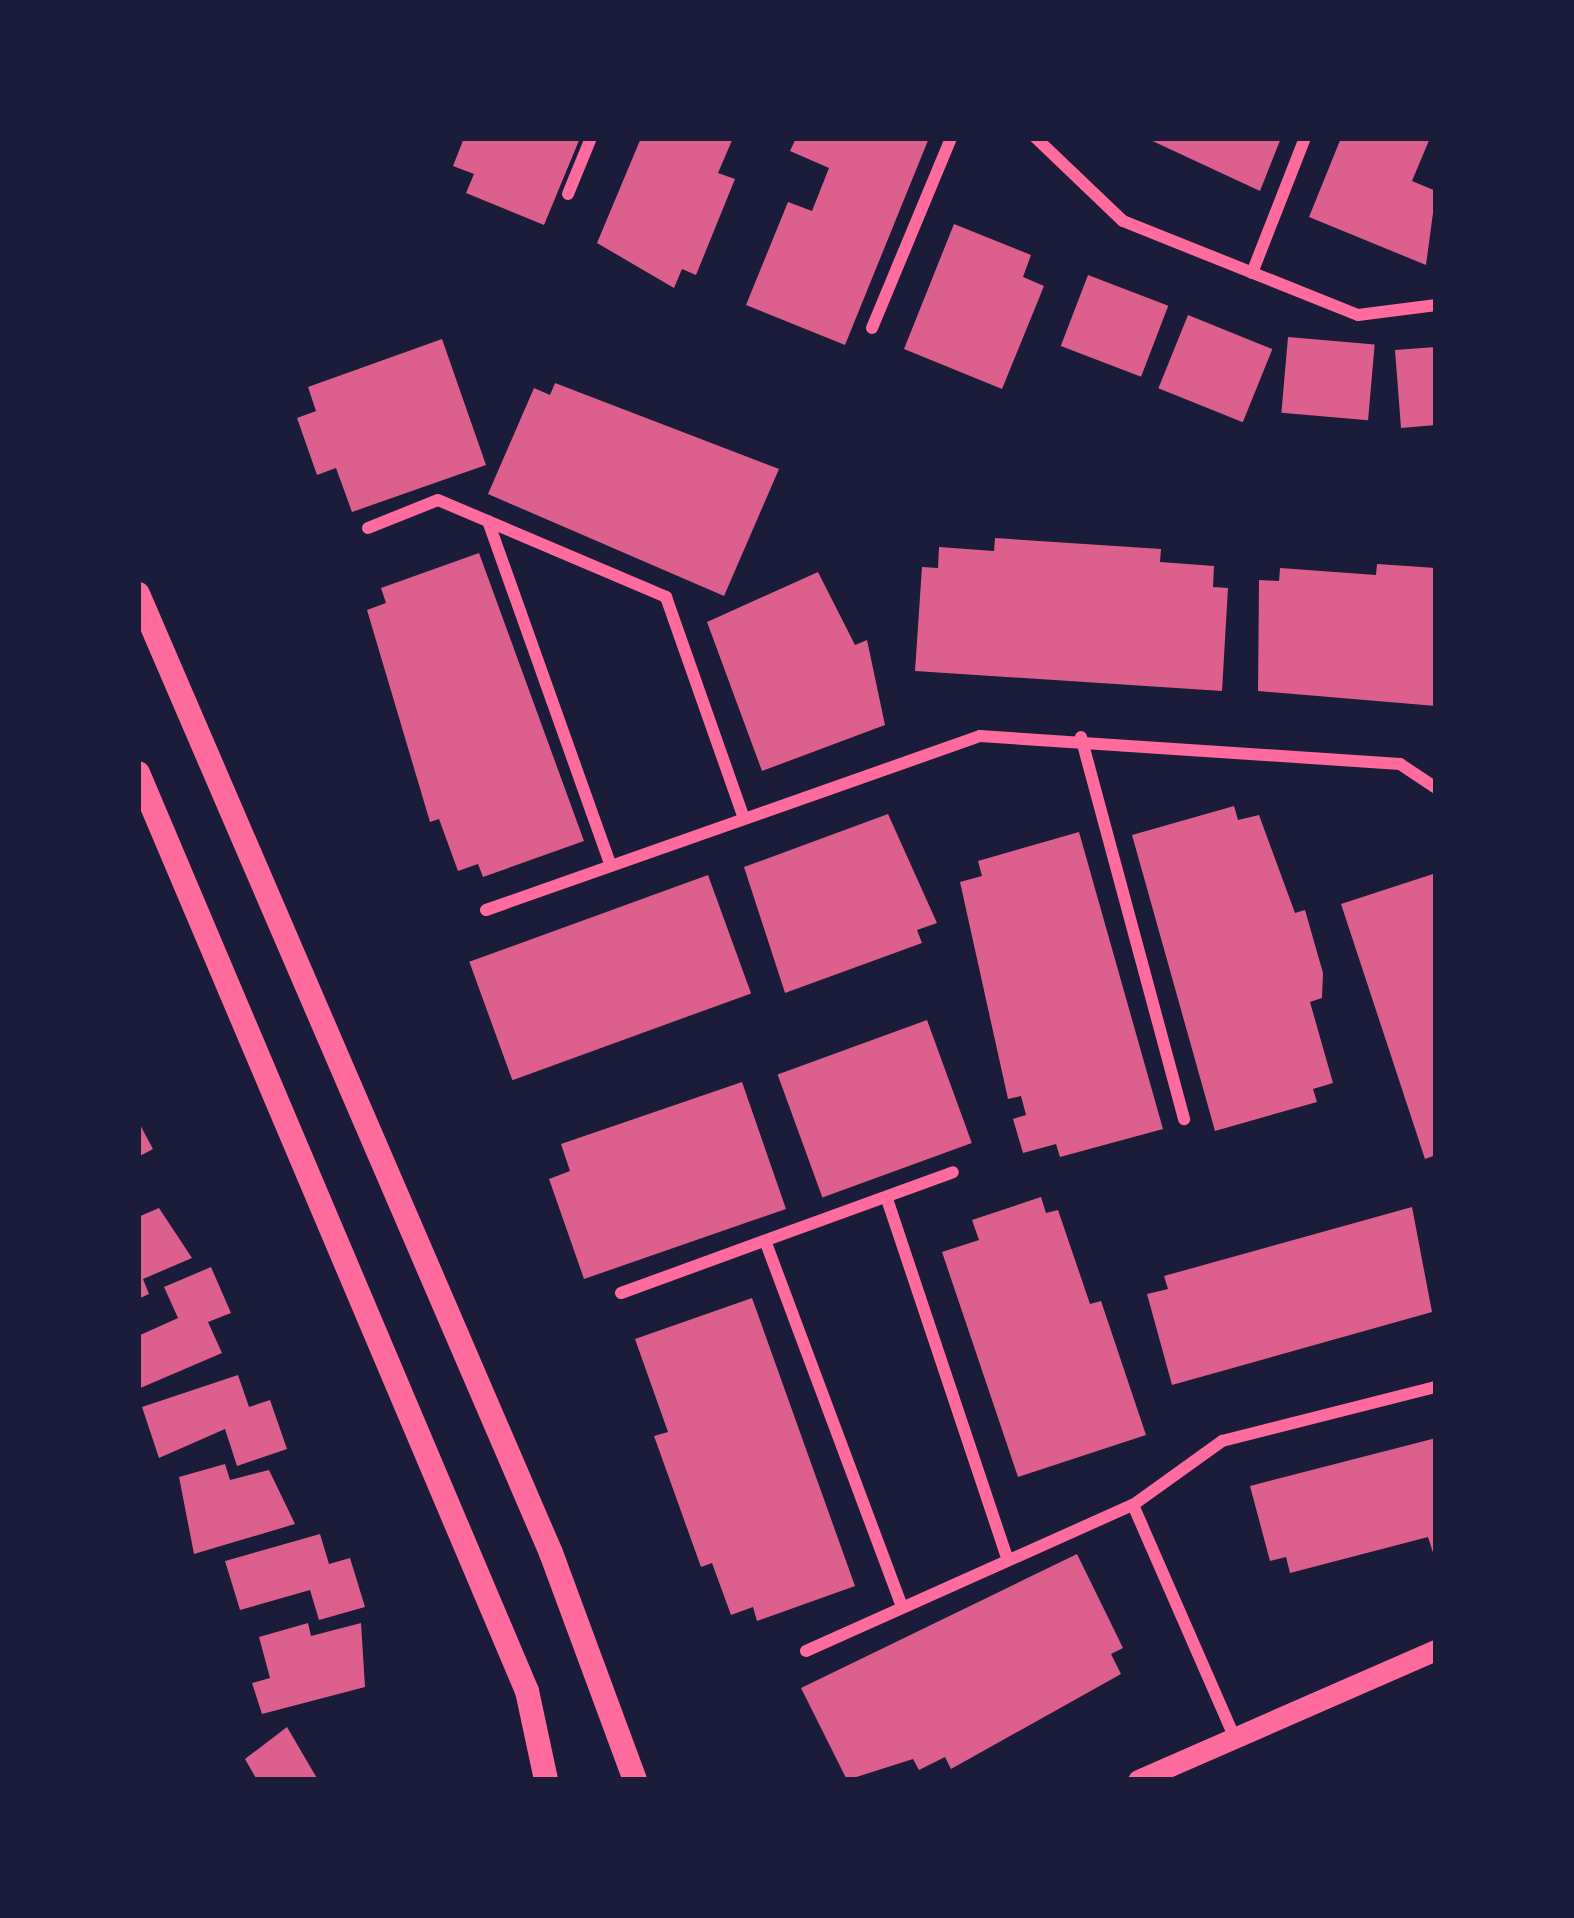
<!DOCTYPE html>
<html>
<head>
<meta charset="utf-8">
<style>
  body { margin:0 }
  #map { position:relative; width:1574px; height:1918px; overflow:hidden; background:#1b1b3a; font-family:Mulish,sans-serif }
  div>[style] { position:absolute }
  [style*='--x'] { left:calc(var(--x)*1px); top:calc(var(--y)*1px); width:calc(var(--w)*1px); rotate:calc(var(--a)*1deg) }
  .building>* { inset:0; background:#dd5f8e; transform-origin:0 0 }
  .minor>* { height:12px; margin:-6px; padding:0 6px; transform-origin:6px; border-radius:6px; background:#ff6b9d }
  .tertiary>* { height:21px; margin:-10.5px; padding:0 10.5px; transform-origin:10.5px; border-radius:10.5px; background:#ff6b9d }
  .secondary>* { height:24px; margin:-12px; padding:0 12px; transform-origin:12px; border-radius:12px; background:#ff6b9d }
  span { translate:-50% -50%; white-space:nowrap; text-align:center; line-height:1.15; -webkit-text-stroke:9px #1b1b3a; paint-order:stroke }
  .frame { position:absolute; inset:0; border:141px solid #1b1b3a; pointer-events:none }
</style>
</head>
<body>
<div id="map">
  <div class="building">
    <div style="clip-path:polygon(464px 138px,580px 138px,544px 225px,466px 193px,474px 174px,453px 166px)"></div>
    <div style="clip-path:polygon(641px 138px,733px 138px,718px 173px,735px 179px,696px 275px,682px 269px,674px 288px,597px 243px)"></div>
    <div style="clip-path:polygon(796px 138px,929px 138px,845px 345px,746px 305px,788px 202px,812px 211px,829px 168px,790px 151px)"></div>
    <div style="clip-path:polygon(1146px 138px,1281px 138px,1260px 191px)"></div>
    <div style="clip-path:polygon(1341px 138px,1430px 138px,1412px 181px,1436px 191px,1426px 265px,1309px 217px)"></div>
    <div style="clip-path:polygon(954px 224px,1031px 255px,1023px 277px,1044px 286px,1002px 389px,904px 349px)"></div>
    <div style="left:1088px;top:275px;width:86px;height:76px;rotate:21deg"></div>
    <div style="left:1188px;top:315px;width:91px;height:79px;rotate:22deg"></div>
    <div style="left:1288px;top:337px;width:87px;height:76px;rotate:5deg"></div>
    <div style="clip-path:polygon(442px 339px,486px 465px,352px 512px,336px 468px,317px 475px,297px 418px,316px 411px,308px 387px)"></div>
    <div style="clip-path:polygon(1436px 347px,1436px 425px,1401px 428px,1395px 350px)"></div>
    <div style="clip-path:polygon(555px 383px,779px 469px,724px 596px,488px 494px,534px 388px,550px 395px)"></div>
    <div style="clip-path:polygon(995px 538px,1161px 549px,1160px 562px,1214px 566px,1213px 587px,1228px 588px,1222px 691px,915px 671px,922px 567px,938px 568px,939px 547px,994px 551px)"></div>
    <div style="clip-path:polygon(479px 553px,584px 841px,483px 877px,478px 864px,458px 871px,439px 819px,430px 822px,367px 610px,386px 603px,381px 588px)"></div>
    <div style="clip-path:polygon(1377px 564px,1436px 568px,1436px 706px,1258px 691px,1259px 580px,1279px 581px,1280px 568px,1376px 575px)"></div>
    <div style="clip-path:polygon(818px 572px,855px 645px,867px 640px,885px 725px,762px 771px,707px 622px)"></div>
    <div style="clip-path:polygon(1234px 806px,1238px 820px,1259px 815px,1295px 913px,1305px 910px,1323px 973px,1322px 998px,1310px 1002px,1333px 1083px,1313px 1089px,1317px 1102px,1215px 1131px,1132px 835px)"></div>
    <div style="clip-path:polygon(888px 814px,937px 923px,917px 930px,922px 943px,785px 993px,744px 867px)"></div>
    <div style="clip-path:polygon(1079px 832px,1163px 1129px,1060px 1157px,1056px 1144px,1023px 1153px,1013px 1119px,1026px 1115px,1021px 1096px,1008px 1099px,960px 882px,982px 876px,978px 861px)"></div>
    <div style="clip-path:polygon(1436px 873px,1436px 1155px,1425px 1159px,1341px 904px)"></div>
    <div style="left:708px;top:875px;width:126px;height:254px;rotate:70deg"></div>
    <div style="left:927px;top:1020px;width:131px;height:159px;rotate:70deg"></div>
    <div style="clip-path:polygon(742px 1082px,786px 1209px,584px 1279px,549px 1179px,570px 1171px,561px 1144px)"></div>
    <div style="clip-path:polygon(138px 1121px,153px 1149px,138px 1157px)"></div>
    <div style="clip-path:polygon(1041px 1197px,1046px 1213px,1058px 1210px,1090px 1304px,1101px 1301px,1146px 1435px,1018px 1477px,942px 1252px,979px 1240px,972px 1220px)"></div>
    <div style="clip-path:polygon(1412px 1207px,1432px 1312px,1172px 1385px,1147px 1294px,1168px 1289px,1164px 1276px)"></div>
    <div style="clip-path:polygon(159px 1208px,192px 1258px,143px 1279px,149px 1294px,138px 1299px,138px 1217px)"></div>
    <div style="clip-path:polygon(211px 1267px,231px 1313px,208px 1322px,222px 1353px,138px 1389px,138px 1336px,178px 1318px,164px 1287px)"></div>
    <div style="clip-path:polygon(752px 1298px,855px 1586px,757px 1621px,753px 1607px,731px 1615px,712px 1563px,701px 1567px,654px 1436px,668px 1432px,635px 1339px)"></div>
    <div style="clip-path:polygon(238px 1375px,249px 1407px,270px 1400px,287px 1449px,237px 1466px,225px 1429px,159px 1458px,142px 1407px)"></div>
    <div style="clip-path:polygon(1436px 1438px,1436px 1562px,1428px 1537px,1290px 1573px,1286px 1557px,1270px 1561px,1250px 1486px)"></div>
    <div style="clip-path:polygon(225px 1464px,230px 1480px,269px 1470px,295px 1524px,194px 1554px,179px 1477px)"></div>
    <div style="clip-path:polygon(320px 1534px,329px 1564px,350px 1558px,365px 1607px,319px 1620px,310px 1590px,240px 1610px,225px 1561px)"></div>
    <div style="clip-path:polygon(1077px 1554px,1123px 1648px,1111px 1654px,1121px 1674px,951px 1769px,945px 1757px,919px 1770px,913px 1759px,847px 1780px,801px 1688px)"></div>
    <div style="clip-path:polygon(308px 1623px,311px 1636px,361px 1623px,365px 1687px,262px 1714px,252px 1683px,270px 1678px,259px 1637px)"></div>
    <div style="clip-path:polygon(287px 1727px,318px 1780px,257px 1780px,245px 1759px)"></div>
  </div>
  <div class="minor">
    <div style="--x:1036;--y:138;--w:120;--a:43.7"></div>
    <div style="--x:1123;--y:221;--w:253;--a:21.8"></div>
    <div style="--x:1358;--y:315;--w:79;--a:-7.3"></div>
    <div style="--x:568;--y:194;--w:61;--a:-67.7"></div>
    <div style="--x:1252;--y:273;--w:145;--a:-68.6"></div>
    <div style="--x:872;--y:328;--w:206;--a:-67.4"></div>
    <div style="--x:488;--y:521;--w:366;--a:70.4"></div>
    <div style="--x:368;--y:528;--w:75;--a:-21.8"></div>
    <div style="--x:438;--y:500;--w:248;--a:23"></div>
    <div style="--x:666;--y:597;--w:235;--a:70.6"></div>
    <div style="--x:1081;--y:737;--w:396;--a:74.9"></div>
    <div style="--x:486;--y:910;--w:524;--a:-19.4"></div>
    <div style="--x:980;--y:736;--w:421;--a:3.8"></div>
    <div style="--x:1400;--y:764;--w:43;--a:33.7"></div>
    <div style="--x:888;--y:1202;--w:372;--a:71.5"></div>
    <div style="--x:766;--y:1243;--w:385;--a:69.5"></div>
    <div style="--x:621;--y:1293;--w:353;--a:-20"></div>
    <div style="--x:1133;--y:1505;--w:252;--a:66.4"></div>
    <div style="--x:806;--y:1651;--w:358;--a:-24.1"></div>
    <div style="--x:1133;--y:1505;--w:110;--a:-35.7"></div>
    <div style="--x:1222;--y:1441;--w:221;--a:-14.2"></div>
  </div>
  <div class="tertiary">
    <div style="--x:1138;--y:1780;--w:325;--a:-23.6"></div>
  </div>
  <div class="secondary">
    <div style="--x:138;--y:594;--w:1044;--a:66.7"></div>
    <div style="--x:551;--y:1553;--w:242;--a:69.7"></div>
    <div style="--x:138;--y:773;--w:997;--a:67.04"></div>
    <div style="--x:527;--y:1691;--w:91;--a:77.9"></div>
  </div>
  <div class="frame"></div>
</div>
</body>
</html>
